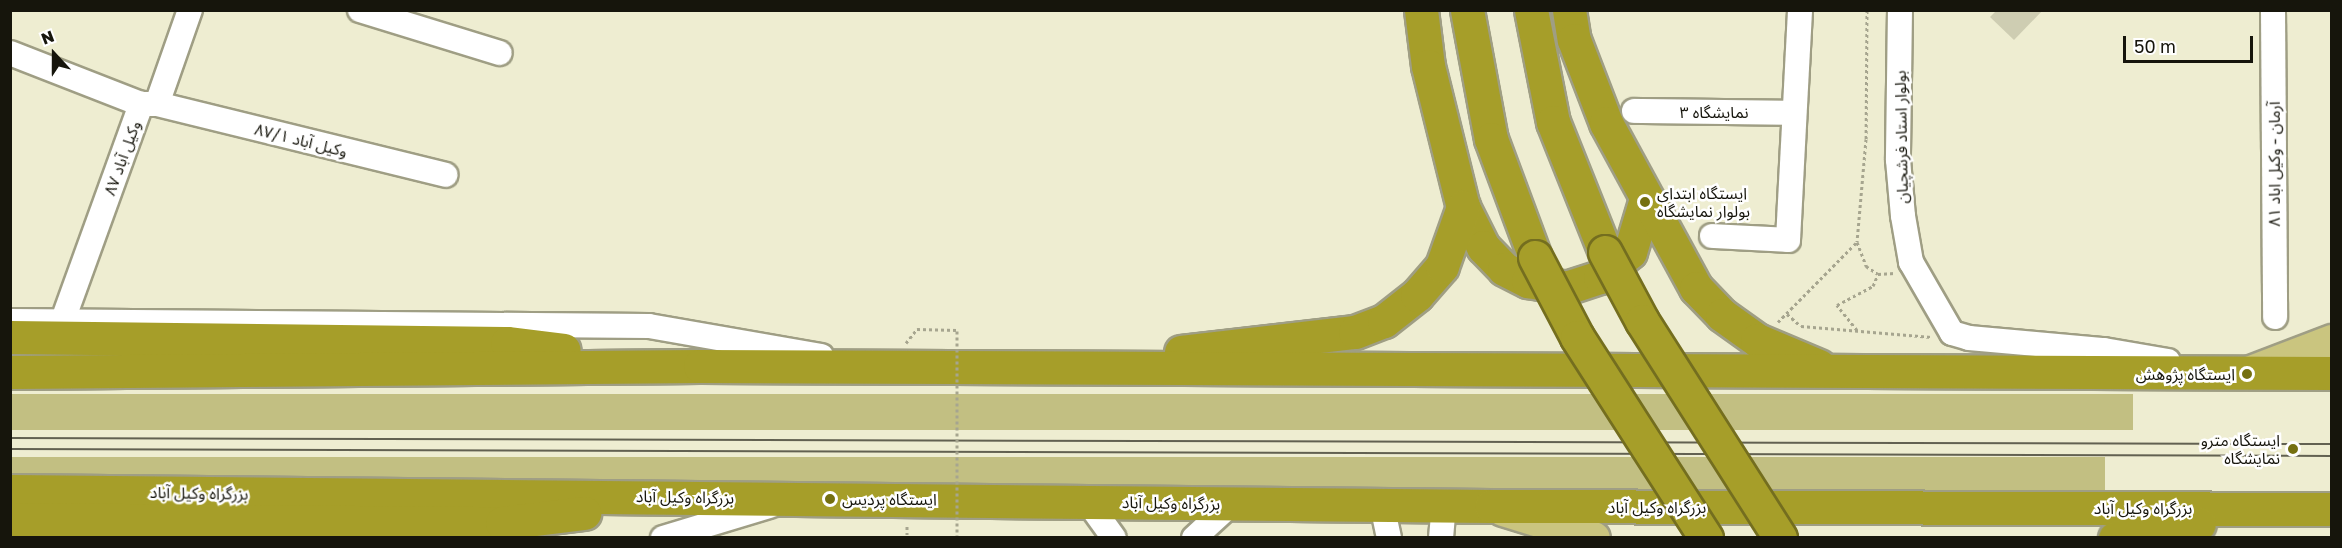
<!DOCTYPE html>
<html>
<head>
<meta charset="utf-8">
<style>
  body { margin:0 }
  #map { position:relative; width:2342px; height:548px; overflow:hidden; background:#eeedd1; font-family:"Golos Text","Noto Sans Arabic",sans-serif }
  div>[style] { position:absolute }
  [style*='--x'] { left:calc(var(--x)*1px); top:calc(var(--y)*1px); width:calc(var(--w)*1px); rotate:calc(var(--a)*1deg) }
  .green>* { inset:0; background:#c2bf82; transform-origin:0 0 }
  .building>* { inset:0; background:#cecdb2 }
  .path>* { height:3px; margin-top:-1.5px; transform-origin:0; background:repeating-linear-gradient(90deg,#a6a58f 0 3px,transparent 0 6px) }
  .roads { filter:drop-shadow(2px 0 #9f9e84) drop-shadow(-2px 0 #9f9e84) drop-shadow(0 2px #9f9e84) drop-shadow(0 -2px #9f9e84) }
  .minor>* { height:24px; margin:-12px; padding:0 12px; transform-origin:12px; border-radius:12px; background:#fff }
  .major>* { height:32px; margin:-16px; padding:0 16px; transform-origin:16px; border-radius:16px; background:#cac57f }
  .highway>* { height:33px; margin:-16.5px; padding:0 16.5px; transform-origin:16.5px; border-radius:16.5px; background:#a69e29 }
  .tram>* { height:1.5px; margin:-0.75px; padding:0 0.75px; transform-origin:0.75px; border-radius:0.75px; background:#626151 }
  .path-bridge>* { height:3px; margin-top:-1.5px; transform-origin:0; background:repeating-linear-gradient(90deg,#a6a58f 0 3px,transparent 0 6px) }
  .bridges { filter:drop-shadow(2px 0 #746e1f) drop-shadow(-2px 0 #746e1f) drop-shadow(0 2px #746e1f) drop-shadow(0 -2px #746e1f) }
  .highway-bridge>* { height:33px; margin:-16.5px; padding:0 16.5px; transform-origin:16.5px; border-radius:16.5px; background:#a69e29 }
  .dots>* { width:16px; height:16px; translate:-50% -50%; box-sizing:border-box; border:3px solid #fff; border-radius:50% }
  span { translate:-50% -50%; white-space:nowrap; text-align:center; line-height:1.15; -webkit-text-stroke:5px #fff; paint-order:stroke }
  .street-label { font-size:16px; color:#16150c }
  .poi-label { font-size:16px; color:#16150c }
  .left { translate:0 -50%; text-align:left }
  .right { translate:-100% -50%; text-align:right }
  .frame { position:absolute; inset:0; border:12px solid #16150c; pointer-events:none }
  .north { position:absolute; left:24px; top:24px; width:60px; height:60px; -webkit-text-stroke:4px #fff; paint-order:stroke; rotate:339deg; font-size:16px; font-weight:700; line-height:24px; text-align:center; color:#16150c }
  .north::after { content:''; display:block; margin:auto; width:21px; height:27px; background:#16150c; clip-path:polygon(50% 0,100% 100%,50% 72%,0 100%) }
  .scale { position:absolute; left:2123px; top:36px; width:130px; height:27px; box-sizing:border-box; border:3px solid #16150c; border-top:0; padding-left:8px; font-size:18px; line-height:21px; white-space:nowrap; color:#16150c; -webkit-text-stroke:4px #fff; paint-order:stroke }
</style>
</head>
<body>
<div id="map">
  <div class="green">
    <div style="left:11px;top:394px;width:2122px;height:36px"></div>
    <div style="left:11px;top:457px;width:2094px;height:35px"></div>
  </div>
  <div class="building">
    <div style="clip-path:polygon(1997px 10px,2043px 10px,2014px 40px,1990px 17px)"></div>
  </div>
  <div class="path">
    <div style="--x:1867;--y:10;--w:129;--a:90.4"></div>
    <div style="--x:1866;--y:139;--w:103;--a:95"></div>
    <div style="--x:1857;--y:242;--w:26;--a:69"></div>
    <div style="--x:1866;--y:266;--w:14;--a:34"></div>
    <div style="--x:1878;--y:274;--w:17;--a:-3"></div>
    <div style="--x:1787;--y:314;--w:18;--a:41"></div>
    <div style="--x:1801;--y:326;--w:131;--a:4.8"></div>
    <div style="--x:1778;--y:322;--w:112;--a:-45.4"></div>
    <div style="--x:1857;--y:330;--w:32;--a:-129"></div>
    <div style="--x:1837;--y:305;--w:41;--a:-27.8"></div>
    <div style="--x:1873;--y:286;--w:13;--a:-67"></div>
    <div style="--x:906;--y:343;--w:18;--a:-52"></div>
    <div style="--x:917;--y:329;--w:40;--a:1.4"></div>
    <div style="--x:907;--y:526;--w:12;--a:90"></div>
  </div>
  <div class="roads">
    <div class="minor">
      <div style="--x:360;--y:10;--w:146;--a:17.1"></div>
      <div style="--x:1900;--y:10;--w:150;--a:90.8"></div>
      <div style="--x:1898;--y:160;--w:56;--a:84.9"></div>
      <div style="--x:1903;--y:216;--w:47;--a:80.1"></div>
      <div style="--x:1911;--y:262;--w:82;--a:60"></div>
      <div style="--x:1952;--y:333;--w:18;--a:16"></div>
      <div style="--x:1969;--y:338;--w:136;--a:5.1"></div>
      <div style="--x:2104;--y:350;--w:65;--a:9.8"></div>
      <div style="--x:2273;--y:10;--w:307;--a:89.6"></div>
      <div style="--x:10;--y:53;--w:141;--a:21.3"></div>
      <div style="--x:141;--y:104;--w:16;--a:0"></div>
      <div style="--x:157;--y:104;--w:100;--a:-70.7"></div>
      <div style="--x:157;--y:104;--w:297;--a:13.8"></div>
      <div style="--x:1634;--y:111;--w:160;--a:0.7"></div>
      <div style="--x:1712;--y:236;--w:76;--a:3"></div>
      <div style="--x:1788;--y:240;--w:230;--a:-87"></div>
      <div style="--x:63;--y:320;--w:230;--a:-70.1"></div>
      <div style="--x:10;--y:321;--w:639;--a:0.45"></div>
      <div style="--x:649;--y:326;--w:175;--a:9.9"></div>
      <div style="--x:1088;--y:502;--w:44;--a:54.2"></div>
      <div style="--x:1382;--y:505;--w:34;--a:78"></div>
      <div style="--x:663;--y:538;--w:111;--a:-16.8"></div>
      <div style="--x:1194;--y:538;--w:52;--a:-42.6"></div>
      <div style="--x:1441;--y:538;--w:32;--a:-85"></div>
    </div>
    <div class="major">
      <div style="--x:2251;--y:372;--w:87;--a:-20.9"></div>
      <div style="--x:1503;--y:510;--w:95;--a:17.1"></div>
    </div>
    <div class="highway">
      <div style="--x:1421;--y:10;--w:56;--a:82.9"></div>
      <div style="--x:1428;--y:66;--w:145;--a:76.1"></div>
      <div style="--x:1463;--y:207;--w:45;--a:63.4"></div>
      <div style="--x:1483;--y:247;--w:30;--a:46"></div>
      <div style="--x:1504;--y:269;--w:27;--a:27"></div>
      <div style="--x:1528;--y:281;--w:39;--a:10"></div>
      <div style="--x:1566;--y:288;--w:36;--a:-18"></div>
      <div style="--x:1600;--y:277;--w:39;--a:-40"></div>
      <div style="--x:1630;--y:252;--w:52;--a:-73.3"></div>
      <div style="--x:1467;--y:10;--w:131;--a:79.5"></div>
      <div style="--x:1491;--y:139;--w:126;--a:69.6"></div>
      <div style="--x:1531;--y:10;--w:114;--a:78.9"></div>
      <div style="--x:1553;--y:122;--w:140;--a:68.2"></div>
      <div style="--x:1569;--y:10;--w:30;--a:81"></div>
      <div style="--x:1574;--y:40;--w:89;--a:68.9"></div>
      <div style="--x:1606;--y:123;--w:188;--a:61.4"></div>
      <div style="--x:1696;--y:288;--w:37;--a:46"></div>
      <div style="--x:1722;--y:315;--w:43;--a:35.5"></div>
      <div style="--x:1757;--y:340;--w:67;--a:22.8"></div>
      <div style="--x:10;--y:337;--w:497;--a:0.7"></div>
      <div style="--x:507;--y:343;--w:57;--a:7"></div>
      <div style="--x:1181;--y:352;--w:175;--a:-6.6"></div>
      <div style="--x:1355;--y:332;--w:31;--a:-21"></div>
      <div style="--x:1384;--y:321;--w:42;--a:-38.2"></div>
      <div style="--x:1417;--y:295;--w:38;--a:-49"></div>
      <div style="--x:1442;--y:266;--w:63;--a:-70.4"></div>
      <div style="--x:10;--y:372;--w:690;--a:-0.5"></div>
      <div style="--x:700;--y:366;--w:1632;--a:0.25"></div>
      <div style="--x:10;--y:491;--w:1481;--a:0.58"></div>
      <div style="--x:1491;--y:506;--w:841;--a:0.2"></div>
      <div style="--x:10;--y:519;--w:492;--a:0.5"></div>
      <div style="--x:502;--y:523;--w:83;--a:-7"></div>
      <div style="--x:2115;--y:538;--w:85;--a:-9.5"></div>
    </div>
  </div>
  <div class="tram">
    <div style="--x:10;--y:438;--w:2322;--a:0.15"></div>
    <div style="--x:10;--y:449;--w:2322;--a:0.17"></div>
  </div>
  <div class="path-bridge">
    <div style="--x:957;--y:538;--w:208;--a:-90"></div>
  </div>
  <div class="bridges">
    <div class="highway-bridge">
      <div style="--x:1605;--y:252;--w:78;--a:61.8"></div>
      <div style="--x:1642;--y:321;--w:257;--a:57.5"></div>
      <div style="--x:1535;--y:257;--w:90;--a:62.3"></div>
      <div style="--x:1577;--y:337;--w:239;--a:57.3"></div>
    </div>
  </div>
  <div class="dots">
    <div style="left:1645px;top:202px;background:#757010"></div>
    <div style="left:2247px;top:374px;background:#757010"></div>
    <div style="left:2293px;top:449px;background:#757010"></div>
    <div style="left:830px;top:499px;background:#757010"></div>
  </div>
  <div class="street-label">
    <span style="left:1714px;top:112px">نمایشگاه ۳</span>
    <span style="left:1901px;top:137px;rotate:-91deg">بولوار استاد فرشچیان</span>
    <span style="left:301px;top:140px;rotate:14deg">وکیل آباد ۸۷/۱</span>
    <span style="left:122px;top:158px;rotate:-70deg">وکیل آباد ۸۷</span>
    <span style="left:2274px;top:164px;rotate:-90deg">آرمان - وکیل اباد ۸۱</span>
    <span style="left:199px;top:493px;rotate:1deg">بزرگراه وکیل آباد</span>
    <span style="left:685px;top:497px;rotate:1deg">بزرگراه وکیل آباد</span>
    <span style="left:1171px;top:503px;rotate:1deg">بزرگراه وکیل آباد</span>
    <span style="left:1657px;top:507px">بزرگراه وکیل آباد</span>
    <span style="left:2143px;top:508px">بزرگراه وکیل آباد</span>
  </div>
  <div class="poi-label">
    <span class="left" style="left:1657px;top:202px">ایستگاه ابتدای<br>بولوار نمایشگاه</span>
    <span class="right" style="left:2235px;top:374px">ایستگاه پژوهش</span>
    <span class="right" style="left:2280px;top:449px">ایستگاه مترو<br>نمایشگاه</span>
    <span class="left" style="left:842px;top:499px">ایستگاه پردیس</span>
  </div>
  <div class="frame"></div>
  <div class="north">N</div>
  <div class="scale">50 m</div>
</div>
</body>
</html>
